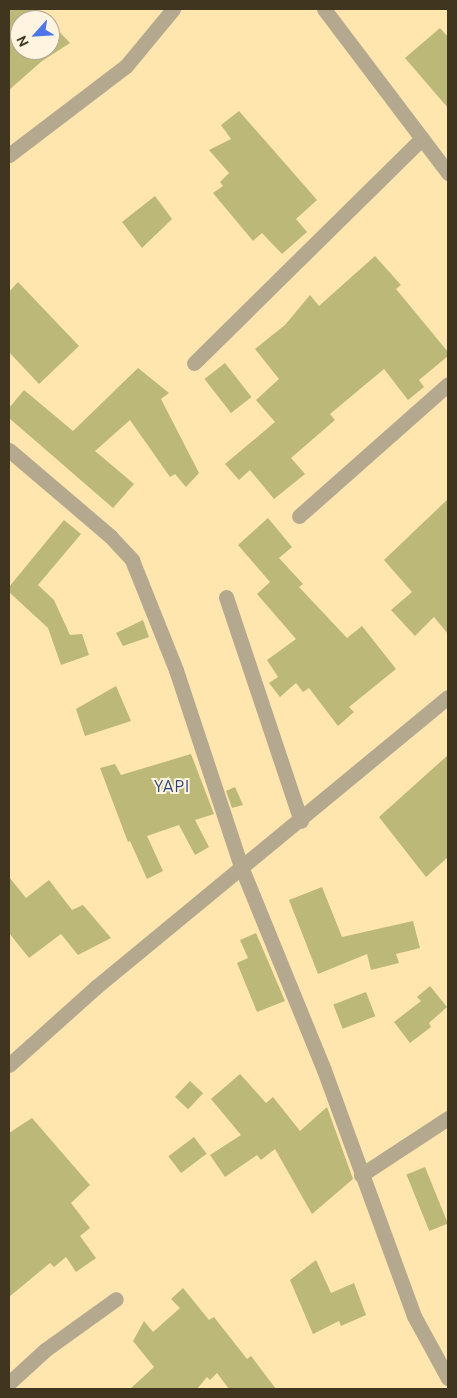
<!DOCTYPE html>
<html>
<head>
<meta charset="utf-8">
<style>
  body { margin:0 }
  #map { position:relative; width:457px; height:1398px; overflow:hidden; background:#ffe5ae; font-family:Ubuntu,sans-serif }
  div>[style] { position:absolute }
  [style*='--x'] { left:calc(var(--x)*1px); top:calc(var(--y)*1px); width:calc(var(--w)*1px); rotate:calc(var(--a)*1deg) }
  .building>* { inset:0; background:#bbb878; transform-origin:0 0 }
  .minor>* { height:15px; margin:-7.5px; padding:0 7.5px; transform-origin:7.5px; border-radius:7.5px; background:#b4a98f }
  span { translate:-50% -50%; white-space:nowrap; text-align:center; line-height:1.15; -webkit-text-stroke:4px #fef4df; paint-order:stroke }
  .neighbourhood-label { font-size:16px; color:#2c427b; letter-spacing:1px }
  .frame { position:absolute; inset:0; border:10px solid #403620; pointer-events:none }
  .north { position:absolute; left:10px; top:10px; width:50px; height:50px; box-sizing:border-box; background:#fef4df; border:1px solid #b2a893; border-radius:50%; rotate:244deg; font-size:14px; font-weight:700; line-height:20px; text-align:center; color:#403620 }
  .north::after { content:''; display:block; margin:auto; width:18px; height:22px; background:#4b75e8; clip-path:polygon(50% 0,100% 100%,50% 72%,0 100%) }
</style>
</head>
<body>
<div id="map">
  <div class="building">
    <div style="clip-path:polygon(9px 9px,37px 9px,48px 20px,20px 20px,20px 50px,50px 50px,50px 22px,70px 43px,42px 61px,9px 90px)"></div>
    <div style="clip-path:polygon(440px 28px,448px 37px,448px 108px,405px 58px)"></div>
    <div style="clip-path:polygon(239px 111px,317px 200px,296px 219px,307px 232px,282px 254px,262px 233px,253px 241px,213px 193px,223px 186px,220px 182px,229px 173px,209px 150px,231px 139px,221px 125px)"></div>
    <div style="clip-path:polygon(155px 196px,172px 219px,142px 248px,122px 222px)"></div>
    <div style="clip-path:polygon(375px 256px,401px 285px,396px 289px,448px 352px,448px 356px,419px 380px,424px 387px,408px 400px,384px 369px,330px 414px,335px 420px,291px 458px,305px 474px,274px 499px,250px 470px,239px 480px,225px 464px,275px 422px,256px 400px,279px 379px,255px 349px,285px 325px,310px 295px,319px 306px)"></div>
    <div style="clip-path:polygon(18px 282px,79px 346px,39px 384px,9px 352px,9px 292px)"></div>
    <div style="left:225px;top:363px;width:43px;height:26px;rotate:52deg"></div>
    <div style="clip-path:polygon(138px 368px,169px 393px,161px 399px,199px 473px,186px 487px,175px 474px,170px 477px,130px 420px,95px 451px,134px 484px,113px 508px,9px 418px,9px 408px,24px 390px,73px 431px)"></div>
    <div style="clip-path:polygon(448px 499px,448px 634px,434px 617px,415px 636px,391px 610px,412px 592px,384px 560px)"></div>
    <div style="clip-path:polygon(268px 518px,292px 547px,279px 558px,303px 584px,299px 587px,347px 638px,362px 626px,396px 669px,349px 707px,354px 712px,338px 726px,309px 688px,303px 692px,296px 683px,280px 697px,269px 683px,278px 677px,267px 660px,296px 639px,257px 594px,270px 582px,238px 545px)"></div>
    <div style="clip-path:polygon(64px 520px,81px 534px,38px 585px,54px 600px,70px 635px,82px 634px,89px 655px,61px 665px,48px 628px,9px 592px,9px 587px)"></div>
    <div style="clip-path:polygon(143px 620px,149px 637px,123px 646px,116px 633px)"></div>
    <div style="clip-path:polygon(116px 686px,131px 721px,85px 736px,76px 709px)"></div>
    <div style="clip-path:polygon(191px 754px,214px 814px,195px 820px,209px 847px,195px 855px,179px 825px,147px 836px,163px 871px,147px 879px,130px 841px,128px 842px,100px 768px,115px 764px,121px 775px)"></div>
    <div style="clip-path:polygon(448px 755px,448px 857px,426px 877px,379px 817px)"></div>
    <div style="clip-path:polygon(235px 787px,243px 805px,232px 808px,226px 791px)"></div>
    <div style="clip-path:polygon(9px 877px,26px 898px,49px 880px,72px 910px,83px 905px,111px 938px,78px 955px,61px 934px,29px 958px,9px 933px)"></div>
    <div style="clip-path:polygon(322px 887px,342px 937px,413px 921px,420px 948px,396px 954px,399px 963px,371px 970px,367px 954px,318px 974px,289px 900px)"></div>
    <div style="clip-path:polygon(256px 933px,285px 1001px,257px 1012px,237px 963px,248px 958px,240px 940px)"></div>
    <div style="clip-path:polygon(430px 986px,447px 1007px,429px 1023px,431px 1027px,410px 1043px,394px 1022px,421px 1001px,417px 997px)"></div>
    <div style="left:366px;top:992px;width:26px;height:35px;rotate:69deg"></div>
    <div style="clip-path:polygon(240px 1074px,266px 1103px,273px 1097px,300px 1131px,327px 1107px,353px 1179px,312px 1214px,275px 1149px,261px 1160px,257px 1155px,225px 1177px,210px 1155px,241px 1135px,211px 1099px)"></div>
    <div style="left:190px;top:1081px;width:18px;height:22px;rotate:43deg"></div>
    <div style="clip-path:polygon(32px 1118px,90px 1185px,71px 1203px,90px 1228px,80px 1236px,96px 1258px,76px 1272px,66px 1257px,54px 1267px,50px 1263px,9px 1297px,9px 1133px)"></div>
    <div style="left:194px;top:1137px;width:21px;height:32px;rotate:53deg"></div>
    <div style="left:425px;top:1167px;width:61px;height:20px;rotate:68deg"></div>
    <div style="clip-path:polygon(316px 1260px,331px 1293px,354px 1283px,366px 1315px,341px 1326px,339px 1321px,313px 1334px,290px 1280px)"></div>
    <div style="clip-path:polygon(183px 1288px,209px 1320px,214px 1317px,247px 1359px,251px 1356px,276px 1389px,229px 1389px,217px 1373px,210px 1380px,207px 1377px,197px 1389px,130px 1389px,154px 1367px,133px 1341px,144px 1321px,153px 1332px,180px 1308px,171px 1299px)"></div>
  </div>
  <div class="minor">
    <div style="--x:324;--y:9;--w:206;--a:52.9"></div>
    <div style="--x:9;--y:155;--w:147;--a:-37.3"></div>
    <div style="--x:126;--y:66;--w:74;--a:-50.5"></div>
    <div style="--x:194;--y:363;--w:320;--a:-44.6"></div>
    <div style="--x:9;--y:450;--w:133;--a:40.4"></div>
    <div style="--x:110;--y:536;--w:33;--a:47"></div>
    <div style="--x:132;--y:560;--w:118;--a:68.2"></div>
    <div style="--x:176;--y:670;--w:210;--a:71.7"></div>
    <div style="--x:242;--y:869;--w:217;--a:67.8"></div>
    <div style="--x:324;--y:1070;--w:262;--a:69.9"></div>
    <div style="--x:414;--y:1316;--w:71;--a:61.3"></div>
    <div style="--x:299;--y:516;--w:199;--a:-41.5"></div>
    <div style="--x:226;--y:597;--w:236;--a:71.5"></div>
    <div style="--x:9;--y:1065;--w:117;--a:-41.9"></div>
    <div style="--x:96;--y:987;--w:456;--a:-39.5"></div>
    <div style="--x:361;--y:1175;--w:104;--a:-33.2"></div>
    <div style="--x:9;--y:1383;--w:49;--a:-42.5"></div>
    <div style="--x:45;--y:1350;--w:87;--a:-35.7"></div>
  </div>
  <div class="neighbourhood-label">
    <span style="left:172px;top:786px">YAPI</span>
  </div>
  <div class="frame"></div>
  <div class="north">N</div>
</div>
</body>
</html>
